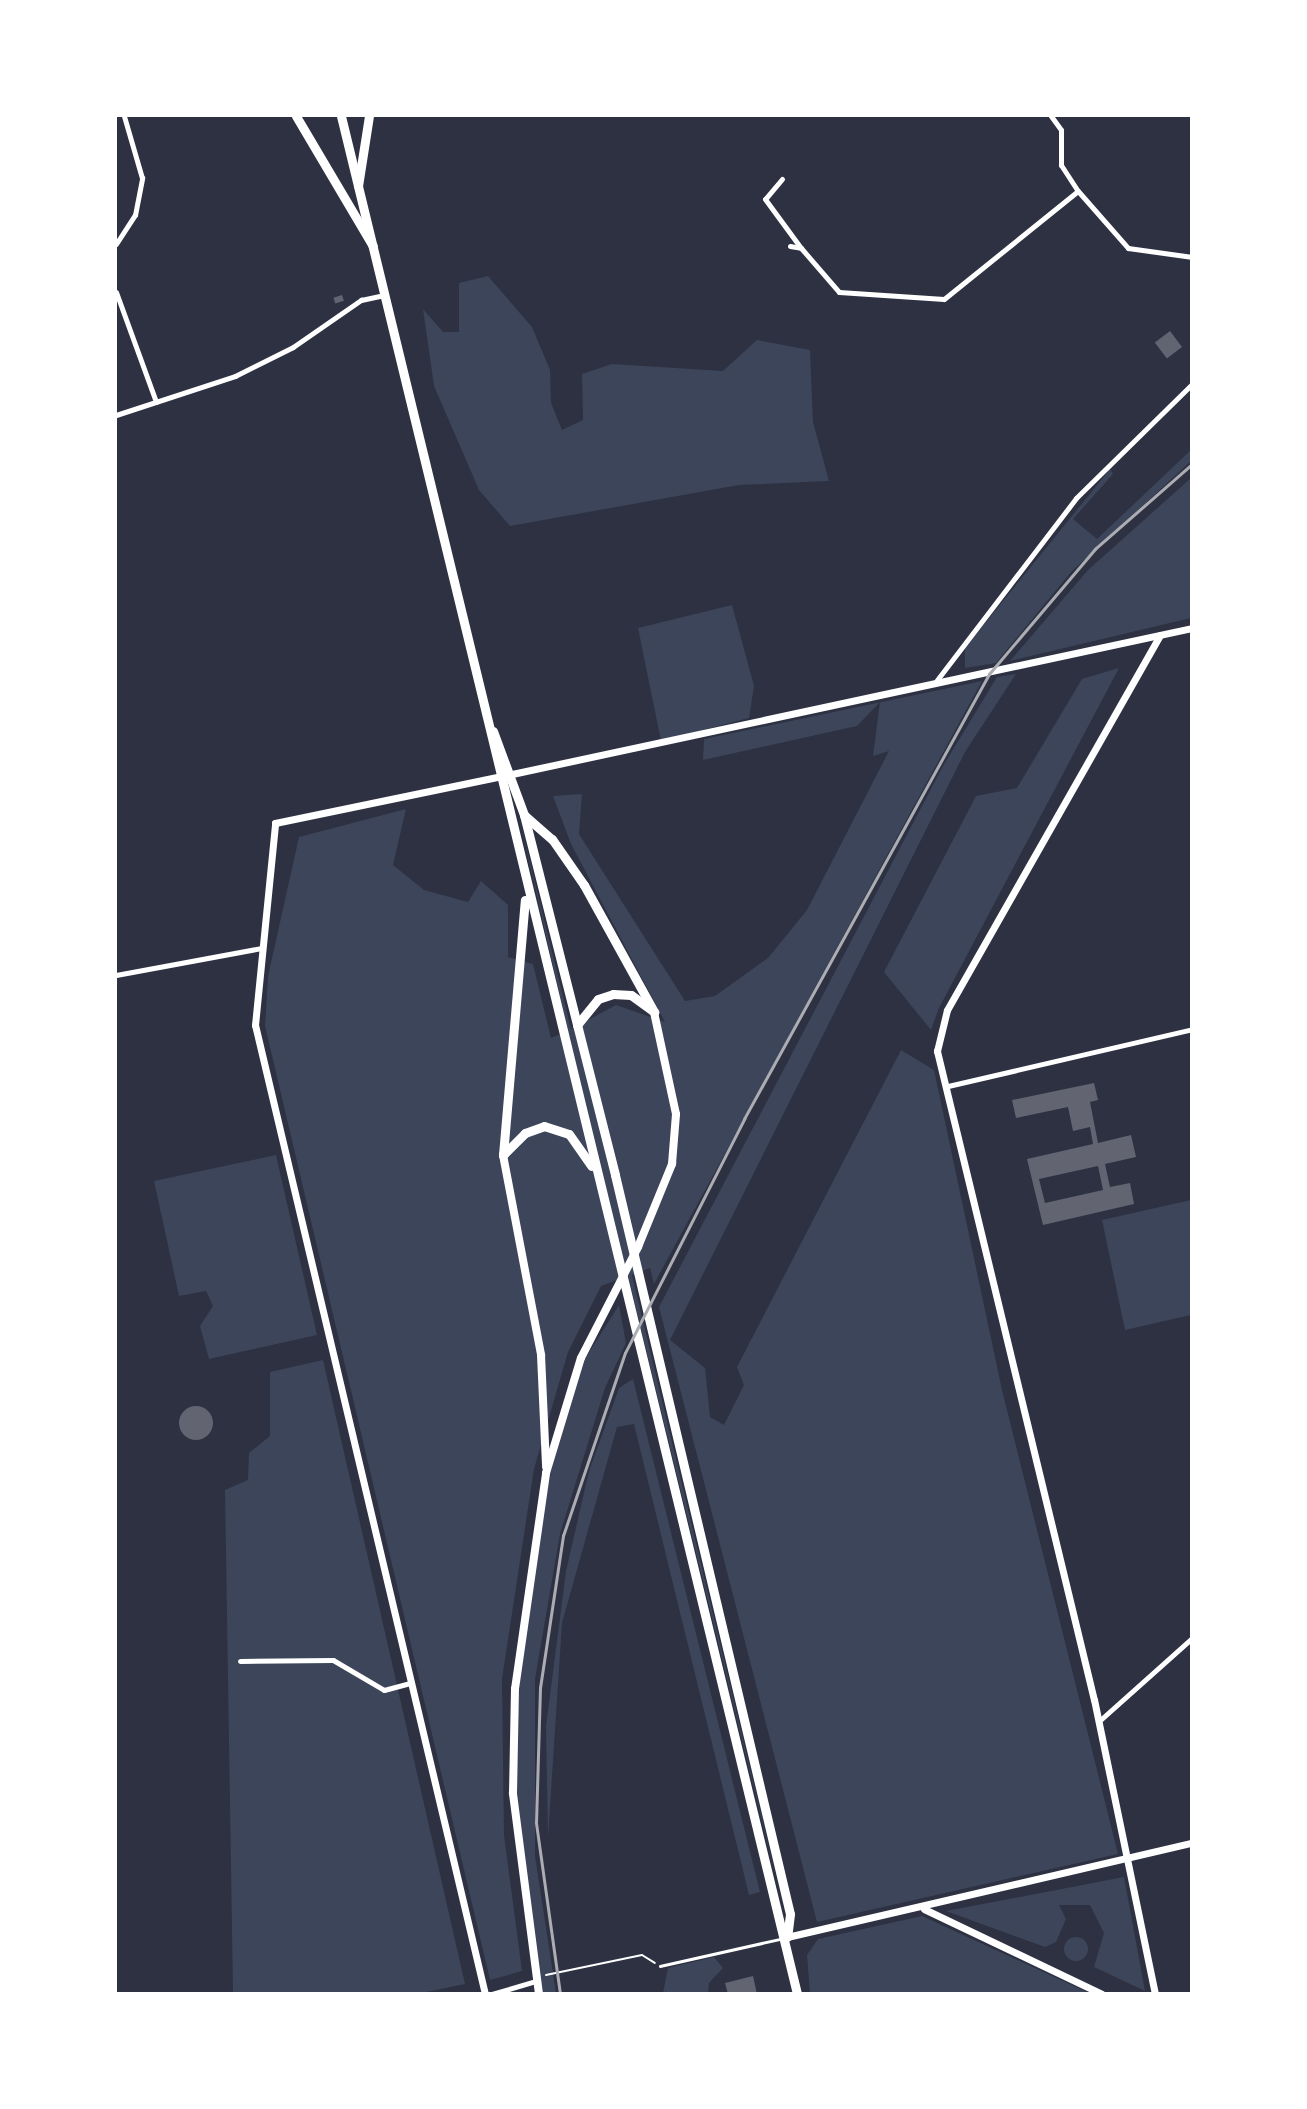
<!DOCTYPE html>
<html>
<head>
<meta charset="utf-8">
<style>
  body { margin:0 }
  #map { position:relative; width:1307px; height:2109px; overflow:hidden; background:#2d3142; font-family:Roboto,sans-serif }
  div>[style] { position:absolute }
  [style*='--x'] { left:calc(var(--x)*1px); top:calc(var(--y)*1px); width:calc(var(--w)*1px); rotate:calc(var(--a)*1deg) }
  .green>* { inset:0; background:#3c4559 }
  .round { border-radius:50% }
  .building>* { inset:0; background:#626471; transform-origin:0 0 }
  .path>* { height:2px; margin:-1px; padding:0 1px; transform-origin:1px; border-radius:1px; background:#fff }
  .service>* { height:2.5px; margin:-1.25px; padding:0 1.25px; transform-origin:1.25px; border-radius:1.25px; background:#fff }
  .minor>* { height:5px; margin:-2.5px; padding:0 2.5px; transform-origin:2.5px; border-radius:2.5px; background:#fff }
  .tertiary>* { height:7px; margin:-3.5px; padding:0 3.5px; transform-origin:3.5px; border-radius:3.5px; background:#fff }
  .secondary>* { height:8px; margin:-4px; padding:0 4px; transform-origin:4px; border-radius:4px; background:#fff }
  .primary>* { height:9px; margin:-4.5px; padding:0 4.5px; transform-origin:4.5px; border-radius:4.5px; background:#fff }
  .trunk>* { height:9px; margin:-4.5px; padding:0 4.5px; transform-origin:4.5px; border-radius:4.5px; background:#fff }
  .rail>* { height:2.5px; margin:-1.25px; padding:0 1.25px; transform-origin:1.25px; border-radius:1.25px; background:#abadb3 }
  span { translate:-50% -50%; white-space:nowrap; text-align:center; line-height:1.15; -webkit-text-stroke:6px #fff; paint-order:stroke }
  .frame { position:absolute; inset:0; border:117px solid #fff; pointer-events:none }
</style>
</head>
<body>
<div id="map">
  <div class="green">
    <div style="clip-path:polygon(488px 276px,532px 327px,550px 370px,551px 403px,562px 430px,583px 420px,582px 374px,612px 364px,723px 371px,757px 340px,810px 350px,813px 422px,829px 481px,739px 485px,510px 526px,479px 490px,434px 386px,423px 309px,443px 332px,459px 332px,459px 283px)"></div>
    <div style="clip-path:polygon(1191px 450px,1191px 461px,1072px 571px,996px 663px,965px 668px,965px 648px,1110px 469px,1113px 474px,1073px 519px,1097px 539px)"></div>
    <div style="clip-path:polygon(1191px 478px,1191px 618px,1010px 661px,1088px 570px)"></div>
    <div style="clip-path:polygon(732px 605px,754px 686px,749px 718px,661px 741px,638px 628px)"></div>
    <div style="clip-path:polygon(1119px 668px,939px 1008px,931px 1030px,884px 972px,976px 796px,1017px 788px,1082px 679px)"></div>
    <div style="clip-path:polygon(1016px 674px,965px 752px,670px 1340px,705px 1368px,710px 1417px,724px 1425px,744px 1385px,737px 1367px,901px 1050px,934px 1070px,1002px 1390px,1118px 1854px,817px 1922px,659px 1307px,943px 766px,997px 677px)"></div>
    <div style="clip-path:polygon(982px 681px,654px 1284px,650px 1268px,632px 1275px,784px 1911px,628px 1276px,601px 1286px,568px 1352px,534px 1469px,502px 1679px,504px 1835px,522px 1971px,490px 1980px,265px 1026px,268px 976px,299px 837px,406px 809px,393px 865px,424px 890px,468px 902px,481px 881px,508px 905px,508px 957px,533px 964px,551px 1038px,568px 1031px,516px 805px,571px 1029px,616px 1005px,665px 1022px,571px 844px,553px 796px,582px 794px,579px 834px,685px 1001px,715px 996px,768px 958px,807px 910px,889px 751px,873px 756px,880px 702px,857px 726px,703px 760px,704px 739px)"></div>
    <div style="clip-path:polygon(276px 1155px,317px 1335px,209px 1359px,200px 1326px,213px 1306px,206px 1291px,179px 1296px,154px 1181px)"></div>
    <div style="clip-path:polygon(1191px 1200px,1191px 1315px,1125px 1330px,1102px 1220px)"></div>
    <div style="clip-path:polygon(619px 1305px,626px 1343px,605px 1388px,560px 1534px,535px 1679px,535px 1856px,556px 1993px,542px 1993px,513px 1777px,525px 1614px,557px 1438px,583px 1362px)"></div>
    <div style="clip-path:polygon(323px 1360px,465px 1984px,417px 1994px,233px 1993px,225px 1490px,248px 1480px,249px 1453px,270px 1436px,270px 1372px)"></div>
    <div style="clip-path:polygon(633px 1379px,760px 1892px,749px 1895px,634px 1424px,617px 1427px,562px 1623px,548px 1838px,546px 1726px,566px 1571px,589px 1471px,619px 1388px)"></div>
    <div style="clip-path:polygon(1124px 1877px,1145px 1991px,1094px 1967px,1104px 1933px,1090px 1905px,1059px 1905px,1066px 1919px,1056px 1942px,1045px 1947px,946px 1911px)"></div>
    <div style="clip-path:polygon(922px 1916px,1089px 1993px,810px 1993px,807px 1955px,818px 1939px)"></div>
    <div class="round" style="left:1064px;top:1937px;width:24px;height:24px"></div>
    <div style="clip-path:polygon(714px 1957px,723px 1968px,709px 1983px,708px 1993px,663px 1993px,668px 1968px)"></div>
  </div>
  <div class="building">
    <div style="left:342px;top:295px;width:6px;height:9px;rotate:72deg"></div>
    <div style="left:1170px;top:331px;width:20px;height:19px;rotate:53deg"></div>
    <div style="clip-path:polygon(evenodd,1094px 1083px,1098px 1100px,1090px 1102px,1098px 1143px,1131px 1135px,1136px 1157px,1105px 1164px,1110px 1187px,1130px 1183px,1134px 1204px,1043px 1225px,1027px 1159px,1093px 1144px,1090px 1127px,1073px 1131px,1068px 1107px,1016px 1118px,1012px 1100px,1094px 1083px,1098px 1166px,1103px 1190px,1045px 1203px,1039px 1179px,1098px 1166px)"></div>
    <div class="round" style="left:179px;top:1406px;width:34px;height:34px"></div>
    <div style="clip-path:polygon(753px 1976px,757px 1994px,728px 1994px,725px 1983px)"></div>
  </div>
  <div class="path">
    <div style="--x:546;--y:1975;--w:98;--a:-11.8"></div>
    <div style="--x:642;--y:1955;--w:15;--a:32"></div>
  </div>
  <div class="service">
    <div style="--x:660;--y:1966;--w:123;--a:-12.7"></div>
  </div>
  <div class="minor">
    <div style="--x:1051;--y:116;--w:17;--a:54"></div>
    <div style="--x:1061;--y:130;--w:35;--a:90"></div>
    <div style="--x:1061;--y:165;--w:31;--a:57"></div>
    <div style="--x:782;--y:179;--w:26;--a:130"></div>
    <div style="--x:765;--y:199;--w:61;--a:53.7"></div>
    <div style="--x:116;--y:244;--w:35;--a:-57"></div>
    <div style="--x:135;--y:215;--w:38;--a:-79"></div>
    <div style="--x:142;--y:178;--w:65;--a:-106.2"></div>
    <div style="--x:790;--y:246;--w:11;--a:10"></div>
    <div style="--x:801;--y:248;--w:58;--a:49.2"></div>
    <div style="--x:839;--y:292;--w:105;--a:3.8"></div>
    <div style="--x:944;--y:299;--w:172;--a:-38.9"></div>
    <div style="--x:1078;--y:191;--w:76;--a:48.7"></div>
    <div style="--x:1128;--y:248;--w:65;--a:8"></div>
    <div style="--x:116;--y:292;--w:117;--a:70"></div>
    <div style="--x:116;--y:415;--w:125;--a:-18.1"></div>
    <div style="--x:235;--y:376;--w:65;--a:-26.6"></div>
    <div style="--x:293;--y:347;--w:83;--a:-34.7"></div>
    <div style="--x:361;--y:300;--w:25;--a:-12"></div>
    <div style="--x:937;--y:680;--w:229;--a:-52.6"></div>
    <div style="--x:1076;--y:498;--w:163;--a:-44.5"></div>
    <div style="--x:116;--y:975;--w:148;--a:-10.5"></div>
    <div style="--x:948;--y:1086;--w:251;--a:-13.1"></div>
    <div style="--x:240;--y:1661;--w:93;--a:-0.6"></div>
    <div style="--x:333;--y:1660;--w:59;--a:30.5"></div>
    <div style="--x:384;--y:1690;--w:28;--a:-15"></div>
    <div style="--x:1098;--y:1722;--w:126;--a:-41.8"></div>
    <div style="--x:492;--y:1994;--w:46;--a:-16.5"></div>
  </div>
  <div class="tertiary">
    <div style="--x:512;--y:774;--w:695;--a:-12.12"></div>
    <div style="--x:924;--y:1909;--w:197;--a:25.5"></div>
    <div style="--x:787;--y:1937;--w:416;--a:-13.1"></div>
    <div style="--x:485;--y:1994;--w:996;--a:-103.35"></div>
    <div style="--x:255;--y:1025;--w:203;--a:-84.3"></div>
    <div style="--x:275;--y:823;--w:228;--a:-11.7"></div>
    <div style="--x:1155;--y:1994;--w:300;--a:-101.7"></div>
    <div style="--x:1094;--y:1700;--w:668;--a:-103.6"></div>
    <div style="--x:937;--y:1051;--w:42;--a:-76.3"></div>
    <div style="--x:947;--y:1010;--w:431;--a:-60.4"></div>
  </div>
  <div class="secondary">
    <div style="--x:503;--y:1155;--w:204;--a:79.2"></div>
    <div style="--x:541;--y:1355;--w:112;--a:87.4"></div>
    <div style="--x:539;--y:1994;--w:203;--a:-97.4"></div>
    <div style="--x:513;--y:1793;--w:104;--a:-88.9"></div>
    <div style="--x:515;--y:1689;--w:218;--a:-81.8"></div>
    <div style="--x:546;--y:1473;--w:120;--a:-73.1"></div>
    <div style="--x:581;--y:1358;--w:125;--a:-62.8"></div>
    <div style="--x:638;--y:1247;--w:90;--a:-67.7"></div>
    <div style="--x:672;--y:1164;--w:50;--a:-85.4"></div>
    <div style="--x:676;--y:1114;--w:104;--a:-102.2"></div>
  </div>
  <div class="primary">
    <div style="--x:341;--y:116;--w:1933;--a:76.35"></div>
    <div style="--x:493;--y:731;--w:90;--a:69.7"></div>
    <div style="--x:524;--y:815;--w:371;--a:75.8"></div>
    <div style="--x:615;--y:1175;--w:759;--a:76.68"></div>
    <div style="--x:790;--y:1914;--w:23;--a:97"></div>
    <div style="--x:524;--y:815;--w:37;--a:41"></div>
    <div style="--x:552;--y:839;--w:56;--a:55.2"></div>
    <div style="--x:584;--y:885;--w:145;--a:61.1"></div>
    <div style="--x:577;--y:1025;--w:33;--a:-51"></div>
    <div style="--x:598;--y:999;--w:16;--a:-18"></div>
    <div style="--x:613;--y:994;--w:18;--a:3"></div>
    <div style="--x:631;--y:995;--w:29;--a:36"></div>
    <div style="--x:503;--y:1155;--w:256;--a:-85.1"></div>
    <div style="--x:503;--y:1155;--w:31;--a:-45"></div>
    <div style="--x:525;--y:1133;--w:20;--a:-20"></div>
    <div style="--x:544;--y:1126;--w:26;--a:18"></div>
    <div style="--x:569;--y:1134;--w:39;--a:55"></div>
  </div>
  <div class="trunk">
    <div style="--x:296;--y:116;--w:151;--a:59.4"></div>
    <div style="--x:358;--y:186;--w:71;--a:-81.1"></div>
  </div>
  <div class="rail">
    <div style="--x:560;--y:1994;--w:173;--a:-98"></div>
    <div style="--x:536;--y:1823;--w:135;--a:-88.3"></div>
    <div style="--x:540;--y:1688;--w:154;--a:-81.4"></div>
    <div style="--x:563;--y:1536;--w:193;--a:-71.3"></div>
    <div style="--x:625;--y:1353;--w:263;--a:-63"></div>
    <div style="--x:744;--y:1119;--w:508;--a:-61.16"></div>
    <div style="--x:989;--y:674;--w:164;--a:-49.7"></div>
    <div style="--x:1095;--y:549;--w:129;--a:-41.2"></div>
  </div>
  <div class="frame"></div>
</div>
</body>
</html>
